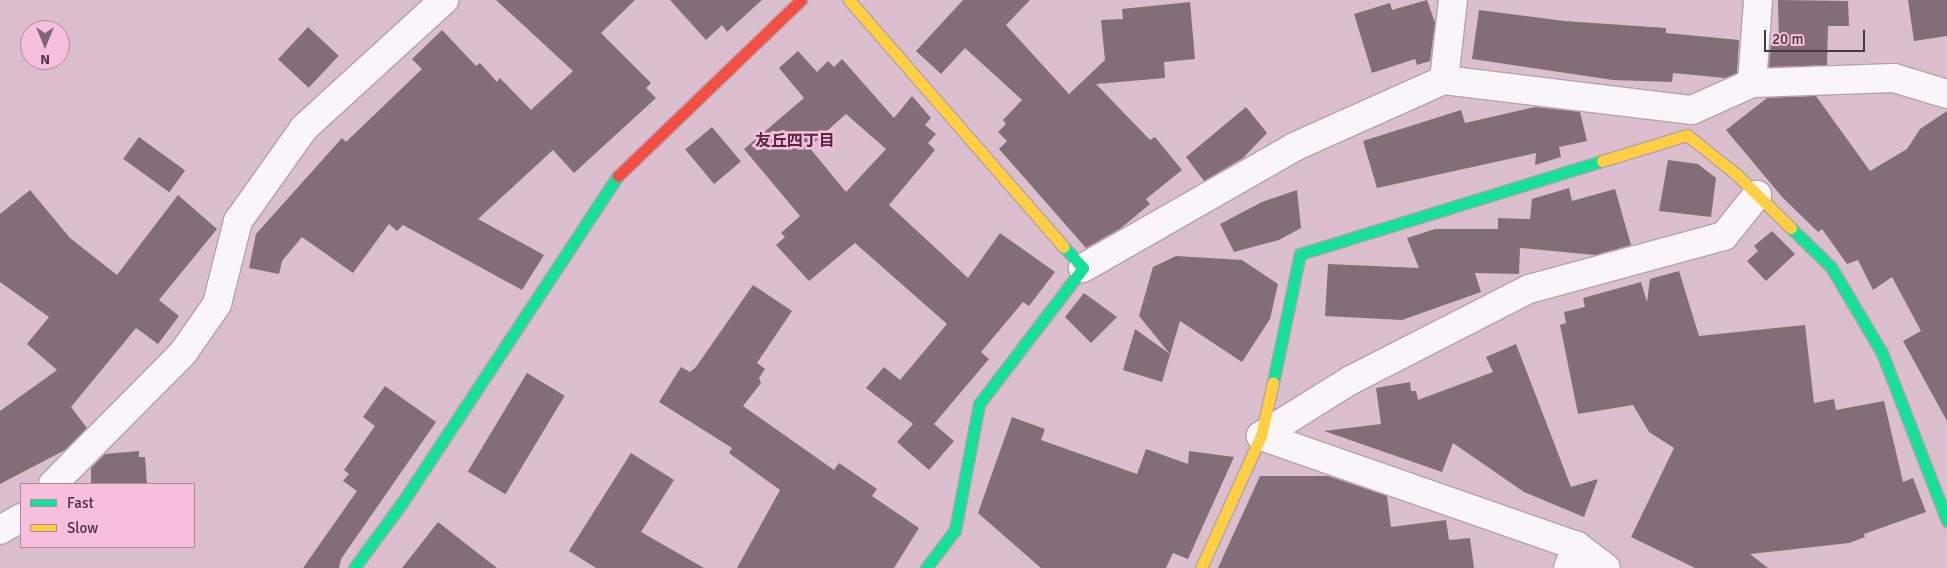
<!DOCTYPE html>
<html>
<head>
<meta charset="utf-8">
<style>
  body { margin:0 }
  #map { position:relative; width:1947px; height:568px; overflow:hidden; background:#dbbfcf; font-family:Signika,"Noto Sans JP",sans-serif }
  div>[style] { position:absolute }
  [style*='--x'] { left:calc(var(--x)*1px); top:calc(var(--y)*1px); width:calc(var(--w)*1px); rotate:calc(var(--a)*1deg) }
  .building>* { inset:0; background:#836e77; transform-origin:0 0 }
  .roads { filter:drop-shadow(1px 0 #b6a0ad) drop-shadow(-1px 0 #b6a0ad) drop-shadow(0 1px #b6a0ad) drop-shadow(0 -1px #b6a0ad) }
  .street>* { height:28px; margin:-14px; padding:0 14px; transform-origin:14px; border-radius:14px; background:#faf5f8 }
  .fast>* { height:11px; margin:-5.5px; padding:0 5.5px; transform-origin:5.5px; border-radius:5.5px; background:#16e098 }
  .slow>* { height:11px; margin:-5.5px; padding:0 5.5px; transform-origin:5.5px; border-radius:5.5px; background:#ffcf43 }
  .jam>* { height:11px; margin:-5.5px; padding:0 5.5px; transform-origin:5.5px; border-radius:5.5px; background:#f24e42 }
  span { translate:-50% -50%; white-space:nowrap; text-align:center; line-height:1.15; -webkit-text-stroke:5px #f6bfdd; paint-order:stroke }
  .neighbourhood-label { font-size:16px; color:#542842; font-weight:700 }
  .legend { position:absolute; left:20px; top:483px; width:175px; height:65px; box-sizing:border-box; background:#f6bfdd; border:1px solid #b2889f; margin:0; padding:6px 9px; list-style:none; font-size:15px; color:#4b3541 }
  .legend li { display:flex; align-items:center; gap:10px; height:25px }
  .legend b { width:25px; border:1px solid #b2889f }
  .north { position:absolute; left:20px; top:20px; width:50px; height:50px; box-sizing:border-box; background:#f6bfdd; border:1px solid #b2889f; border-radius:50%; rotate:180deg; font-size:14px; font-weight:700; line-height:20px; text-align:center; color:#4b3541 }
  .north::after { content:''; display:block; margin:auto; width:18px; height:22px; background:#7d6573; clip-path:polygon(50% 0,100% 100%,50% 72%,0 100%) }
  .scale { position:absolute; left:1764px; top:30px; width:101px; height:22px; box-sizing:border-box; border:2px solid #4b3541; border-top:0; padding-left:6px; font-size:15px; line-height:18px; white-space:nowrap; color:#4b3541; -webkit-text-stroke:4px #f6bfdd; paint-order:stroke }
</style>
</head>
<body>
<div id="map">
  <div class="building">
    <div style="clip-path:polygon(496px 0,635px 0,601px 33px,651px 83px,646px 88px,656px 98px,574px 173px,553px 150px,478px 219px,544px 255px,522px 290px,403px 225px,397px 231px,389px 224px,353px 273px,302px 237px,282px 261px,279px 274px,249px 268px,256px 234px,342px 138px,346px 142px,422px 69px,412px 59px,442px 30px,476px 66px,480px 63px,497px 82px,500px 78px,531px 110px,573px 71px)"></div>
    <div style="clip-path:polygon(670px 0,762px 0,727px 32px,722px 25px,706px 40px)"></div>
    <div style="clip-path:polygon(963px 0,1030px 0,1006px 25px,1069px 94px,1105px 60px,1101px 20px,1123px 19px,1122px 9px,1190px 2px,1195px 59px,1164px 62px,1165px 78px,1096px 84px,1150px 140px,1155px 137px,1182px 170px,1146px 199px,1150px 204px,1121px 228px,1086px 248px,999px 149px,1007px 141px,998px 132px,1006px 124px,1003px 120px,1022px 100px,965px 48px,941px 74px,916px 51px)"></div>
    <div style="clip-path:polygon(1427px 0,1435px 23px,1430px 61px,1417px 65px,1415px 59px,1372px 73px,1354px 14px,1390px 3px,1392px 10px)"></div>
    <div style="clip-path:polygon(1778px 0,1848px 1px,1849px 26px,1828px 26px,1827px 65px,1769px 67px,1771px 43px,1779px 45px)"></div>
    <div style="clip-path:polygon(1908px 0,1947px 0,1947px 36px,1914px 41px)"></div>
    <div style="clip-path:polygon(1479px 10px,1564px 21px,1666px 28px,1666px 33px,1739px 40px,1737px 73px,1725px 78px,1673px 73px,1672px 82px,1613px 80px,1472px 59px)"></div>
    <div style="left:308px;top:27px;width:42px;height:44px;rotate:43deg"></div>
    <div style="clip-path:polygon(evenodd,798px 51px,817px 72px,828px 61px,834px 67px,842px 59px,894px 118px,912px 96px,931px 118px,925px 125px,936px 134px,928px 143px,935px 150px,889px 205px,968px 278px,1000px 233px,1055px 272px,1029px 306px,1023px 302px,981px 352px,989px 359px,934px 424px,954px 441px,929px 470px,897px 442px,913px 424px,866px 388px,884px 367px,900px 380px,947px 324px,855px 243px,809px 281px,776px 245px,785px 237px,781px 233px,800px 216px,744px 149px,804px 98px,779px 68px,798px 51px,846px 114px,886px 149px,846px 192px,809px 147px,846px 114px)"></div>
    <div style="clip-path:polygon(1816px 96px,1870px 171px,1907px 149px,1920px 129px,1947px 111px,1947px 421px,1903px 341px,1921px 331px,1892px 277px,1873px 290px,1858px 260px,1847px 264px,1822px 229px,1818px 232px,1782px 197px,1726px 130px,1767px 98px)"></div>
    <div style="clip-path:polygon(1246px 107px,1267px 133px,1243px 158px,1204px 181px,1186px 157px)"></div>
    <div style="clip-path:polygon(1535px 107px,1580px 112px,1587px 141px,1559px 147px,1561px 157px,1535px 165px,1536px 153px,1377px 188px,1363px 141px,1461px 110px,1465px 123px)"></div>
    <div style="left:712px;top:127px;width:45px;height:35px;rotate:50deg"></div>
    <div style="left:139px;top:137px;width:57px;height:27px;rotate:36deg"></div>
    <div style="clip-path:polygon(1668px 160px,1698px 164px,1716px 178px,1711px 217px,1659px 211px)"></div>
    <div style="clip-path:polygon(1569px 188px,1572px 201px,1615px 189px,1631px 245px,1595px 255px,1520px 248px,1519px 274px,1475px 273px,1481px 292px,1402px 320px,1325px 316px,1328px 264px,1419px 268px,1407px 238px,1435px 229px,1498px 229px,1498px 218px,1530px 219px,1532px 199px)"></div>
    <div style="clip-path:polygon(30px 190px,70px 238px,117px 275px,178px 195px,217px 229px,159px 300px,179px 316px,158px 344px,136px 328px,71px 407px,87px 428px,65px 450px,0 484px,0 411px,57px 370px,27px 344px,49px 317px,0 282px,0 214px)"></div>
    <div style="clip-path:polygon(1297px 190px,1301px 228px,1279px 240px,1234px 252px,1220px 224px,1262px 202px)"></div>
    <div style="clip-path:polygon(1772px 231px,1795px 254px,1766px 281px,1747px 261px,1758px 251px,1754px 246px)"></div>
    <div style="clip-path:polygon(1176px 256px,1242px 260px,1278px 284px,1270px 319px,1242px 362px,1180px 321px,1162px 382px,1123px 370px,1135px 329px,1170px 354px,1139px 316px,1153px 267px)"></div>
    <div style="clip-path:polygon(1679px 271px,1699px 336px,1805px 325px,1814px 403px,1834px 399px,1836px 410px,1884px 401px,1903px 482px,1913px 478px,1926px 512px,1864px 534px,1865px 537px,1849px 543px,1750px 554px,1768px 568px,1695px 568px,1631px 537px,1674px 448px,1649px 432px,1633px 405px,1578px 414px,1560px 325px,1566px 323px,1564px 312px,1585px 307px,1583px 298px,1641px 282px,1647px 302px,1650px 279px)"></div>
    <div style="clip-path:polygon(753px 285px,792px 311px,757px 363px,765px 369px,759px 378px,761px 383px,743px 406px,834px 470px,839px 463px,877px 489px,872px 496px,919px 528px,894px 568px,737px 568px,780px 490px,729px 453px,732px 448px,659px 402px,681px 367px,690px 372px,696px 367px)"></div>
    <div style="clip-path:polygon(1084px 293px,1117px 317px,1091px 343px,1065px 317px)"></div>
    <div style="clip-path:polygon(1516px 344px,1571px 487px,1598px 479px,1584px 517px,1524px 492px,1453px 443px,1442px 472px,1324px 431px,1381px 424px,1376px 388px,1410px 382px,1411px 391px,1416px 391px,1418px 400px,1493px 372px,1486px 357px)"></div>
    <div style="left:527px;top:373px;width:44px;height:115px;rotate:31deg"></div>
    <div style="clip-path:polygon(385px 386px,436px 422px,341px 559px,339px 568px,303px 568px,357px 491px,343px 481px,349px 474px,344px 470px,375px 426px,363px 417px)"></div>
    <div style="clip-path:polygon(1012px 417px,1045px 429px,1041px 440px,1137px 474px,1146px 449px,1188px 464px,1189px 451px,1234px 457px,1188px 559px,1173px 553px,1166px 568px,1041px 568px,978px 513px)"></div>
    <div style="clip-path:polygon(139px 451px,139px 457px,145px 457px,147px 484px,91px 484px,91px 468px,105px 454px)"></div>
    <div style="clip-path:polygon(631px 453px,674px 480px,641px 532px,704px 568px,596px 568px,569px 551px)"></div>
    <div style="clip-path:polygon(1260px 476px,1328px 476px,1387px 496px,1391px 527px,1446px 520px,1449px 540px,1470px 538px,1474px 568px,1218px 568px)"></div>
    <div style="clip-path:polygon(438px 522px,497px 568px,402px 568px)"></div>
  </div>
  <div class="roads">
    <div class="street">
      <div style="--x:1758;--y:0;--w:83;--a:94.1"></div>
      <div style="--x:1752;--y:83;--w:142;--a:-2"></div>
      <div style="--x:1894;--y:78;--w:55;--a:16.8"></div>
      <div style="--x:1444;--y:80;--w:81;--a:-83.6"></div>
      <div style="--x:1083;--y:268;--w:243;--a:-29.8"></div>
      <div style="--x:1294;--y:147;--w:164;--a:-24.1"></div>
      <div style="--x:1444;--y:80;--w:250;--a:6.9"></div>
      <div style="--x:1692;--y:110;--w:66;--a:-24.2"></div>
      <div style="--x:53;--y:484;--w:185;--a:-45.2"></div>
      <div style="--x:183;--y:353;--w:60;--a:-55.2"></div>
      <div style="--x:217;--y:304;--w:86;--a:-75.8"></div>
      <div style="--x:238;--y:221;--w:114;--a:-54.6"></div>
      <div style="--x:304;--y:128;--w:190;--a:-42.4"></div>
      <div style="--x:0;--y:530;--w:24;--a:-30"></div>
      <div style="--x:1577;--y:546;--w:335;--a:-160.8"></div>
      <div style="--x:1261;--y:436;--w:106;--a:-31.9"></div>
      <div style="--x:1351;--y:380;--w:200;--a:-27.1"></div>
      <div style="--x:1529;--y:289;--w:202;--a:-15.2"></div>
      <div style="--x:1724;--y:236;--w:53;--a:-51.2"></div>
      <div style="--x:1568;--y:568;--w:24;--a:-68"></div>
      <div style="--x:1577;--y:546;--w:36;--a:37"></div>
    </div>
    <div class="fast">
      <div style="--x:1791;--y:228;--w:56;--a:44.3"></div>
      <div style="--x:1831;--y:267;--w:100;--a:59.3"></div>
      <div style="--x:1882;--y:353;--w:180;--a:68.8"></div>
      <div style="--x:1273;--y:382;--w:131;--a:-78.1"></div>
      <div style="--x:1300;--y:254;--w:316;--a:-17.1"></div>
      <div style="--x:354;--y:568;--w:81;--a:-53.6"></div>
      <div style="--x:402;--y:503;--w:392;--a:-56.6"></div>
      <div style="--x:926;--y:568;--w:48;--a:-52.7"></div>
      <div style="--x:955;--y:530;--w:128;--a:-79.2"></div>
      <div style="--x:979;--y:404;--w:171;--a:-52.6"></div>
      <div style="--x:1083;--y:268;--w:28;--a:-132"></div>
    </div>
    <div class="slow">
      <div style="--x:849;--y:0;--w:327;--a:49"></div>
      <div style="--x:1602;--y:161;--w:89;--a:-17"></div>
      <div style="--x:1687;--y:135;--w:63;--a:38.5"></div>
      <div style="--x:1736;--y:174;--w:77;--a:44.5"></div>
      <div style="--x:1201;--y:568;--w:145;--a:-65.6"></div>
      <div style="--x:1261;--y:436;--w:55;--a:-77.5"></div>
    </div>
    <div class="jam">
      <div style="--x:618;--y:176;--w:254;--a:-43.9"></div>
    </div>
  </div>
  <div class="neighbourhood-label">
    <span style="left:795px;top:141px">友丘四丁目</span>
  </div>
  <ul class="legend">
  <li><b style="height:6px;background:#16e098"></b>Fast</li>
  <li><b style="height:6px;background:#ffcf43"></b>Slow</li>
  </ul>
  <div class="north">N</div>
  <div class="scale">20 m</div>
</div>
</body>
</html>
